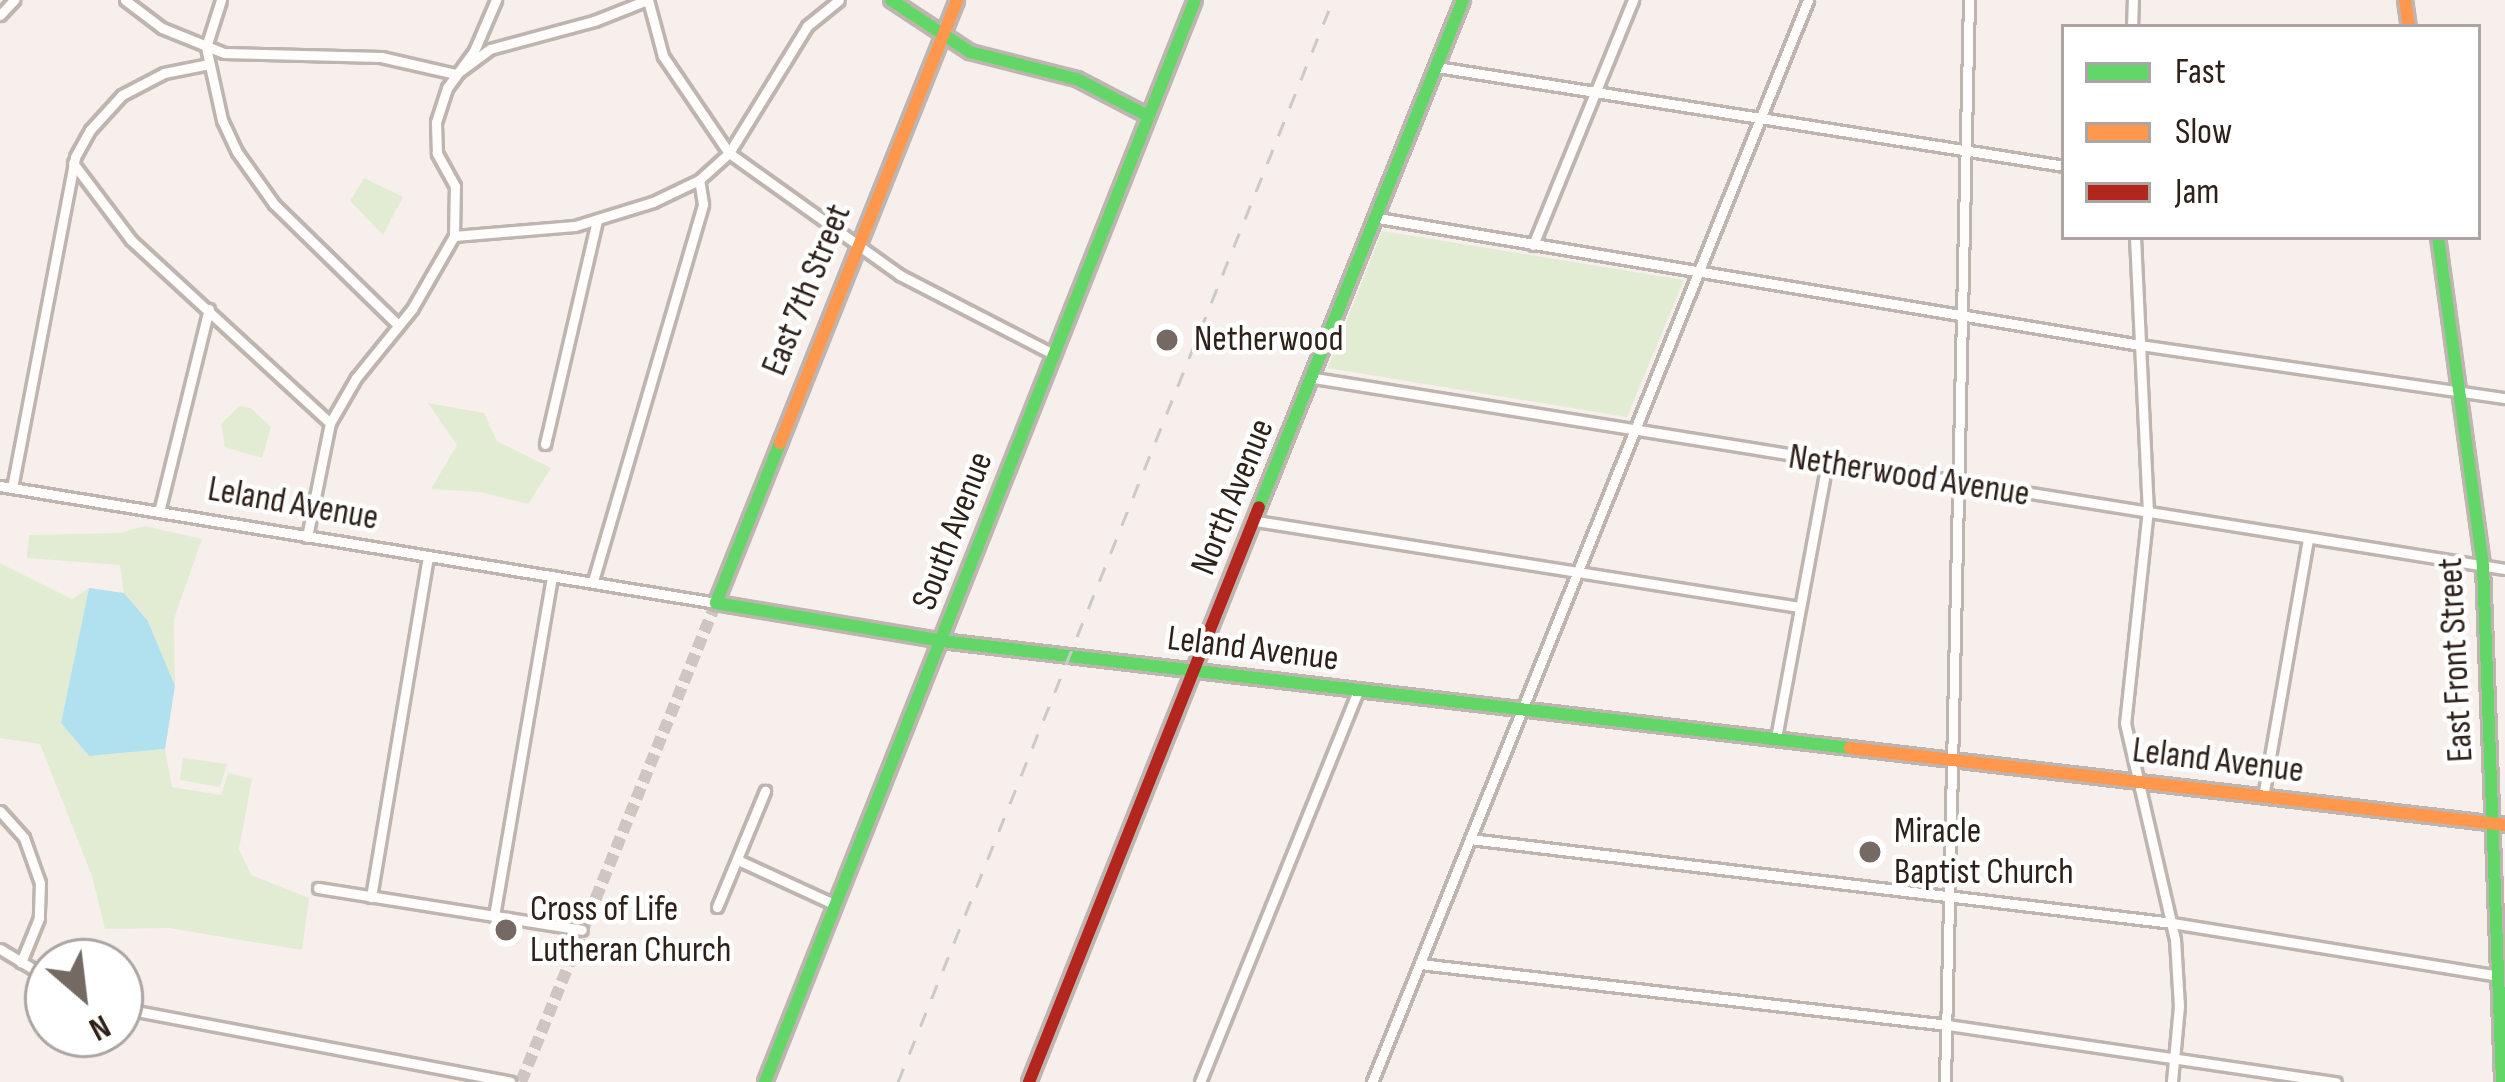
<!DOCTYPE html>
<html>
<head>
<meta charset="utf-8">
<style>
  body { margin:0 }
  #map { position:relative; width:2505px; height:1082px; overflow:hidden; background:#f7efeb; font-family:"Sofia Sans Condensed",sans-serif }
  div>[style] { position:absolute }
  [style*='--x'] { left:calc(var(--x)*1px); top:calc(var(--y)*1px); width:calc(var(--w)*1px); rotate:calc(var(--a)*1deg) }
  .green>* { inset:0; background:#e2ecd3 }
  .water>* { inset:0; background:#b1e1ee }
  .secondary-tunnel>* { height:12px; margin-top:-6px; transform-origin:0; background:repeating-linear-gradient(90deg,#cfc6c1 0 12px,transparent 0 18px) }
  .roads { filter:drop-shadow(3px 0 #beb5b0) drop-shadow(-3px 0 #beb5b0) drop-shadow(0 3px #beb5b0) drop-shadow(0 -3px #beb5b0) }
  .street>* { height:9px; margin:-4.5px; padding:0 4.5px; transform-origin:4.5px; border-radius:4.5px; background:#fefdfc }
  .fast>* { height:12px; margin:-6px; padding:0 6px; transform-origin:6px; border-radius:6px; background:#63d668 }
  .slow>* { height:12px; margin:-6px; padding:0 6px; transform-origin:6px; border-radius:6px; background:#ff974d }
  .jam>* { height:12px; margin:-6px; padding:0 6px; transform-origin:6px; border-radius:6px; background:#b3261e }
  .rail>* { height:3px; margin-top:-1.5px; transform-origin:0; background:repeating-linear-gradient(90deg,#cccac9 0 15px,transparent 0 30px) }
  .dots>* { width:33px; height:33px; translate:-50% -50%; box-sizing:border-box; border:6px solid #fff; border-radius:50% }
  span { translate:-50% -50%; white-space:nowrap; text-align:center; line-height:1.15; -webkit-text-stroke:9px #fff; paint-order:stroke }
  .street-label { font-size:36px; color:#2e211a }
  .poi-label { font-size:36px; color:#2e211a }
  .left { translate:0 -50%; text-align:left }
  .legend { position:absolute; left:2061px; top:24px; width:420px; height:216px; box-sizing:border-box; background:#fff; border:3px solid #aba6a3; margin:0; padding:15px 21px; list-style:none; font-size:36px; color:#2e211a }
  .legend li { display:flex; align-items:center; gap:24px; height:60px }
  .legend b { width:60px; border:3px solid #aba6a3 }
  .north { position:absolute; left:24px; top:938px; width:120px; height:120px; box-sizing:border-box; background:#fff; border:3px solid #aba6a3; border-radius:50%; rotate:152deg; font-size:33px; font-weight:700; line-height:48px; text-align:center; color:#2e211a }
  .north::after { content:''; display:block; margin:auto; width:42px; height:54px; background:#746963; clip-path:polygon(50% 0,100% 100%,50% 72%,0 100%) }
</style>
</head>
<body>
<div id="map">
  <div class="green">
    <div style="clip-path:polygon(364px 178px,403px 197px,383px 235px,350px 201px)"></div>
    <div style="clip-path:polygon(1382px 231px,1684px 280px,1627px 417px,1328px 368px)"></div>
    <div style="clip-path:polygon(428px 403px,484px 413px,497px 441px,551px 468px,528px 504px,480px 492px,431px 489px,457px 445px)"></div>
    <div style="clip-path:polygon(239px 406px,251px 408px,271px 427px,262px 458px,225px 447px,221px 424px)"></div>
    <div style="clip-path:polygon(144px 526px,202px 539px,174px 619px,175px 686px,148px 621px,124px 593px,120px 565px,27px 558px,29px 535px,120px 533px)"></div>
    <div style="clip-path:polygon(0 563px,72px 599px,89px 588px,61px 723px,89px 756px,165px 749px,172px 787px,221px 795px,228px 773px,252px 779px,239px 849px,251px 875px,309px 898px,302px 950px,169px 928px,105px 929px,92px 876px,40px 744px,0 738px)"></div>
    <div style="clip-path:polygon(183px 758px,227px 764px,220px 787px,180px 780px)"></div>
  </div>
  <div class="water">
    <div style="clip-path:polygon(89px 588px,124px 593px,148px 621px,175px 686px,165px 749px,89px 756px,61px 723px)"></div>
  </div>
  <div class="secondary-tunnel">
    <div style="--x:521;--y:1082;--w:517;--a:-67.85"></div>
  </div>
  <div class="roads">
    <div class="street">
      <div style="--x:125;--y:0;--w:46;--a:37.1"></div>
      <div style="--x:162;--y:28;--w:67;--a:22"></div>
      <div style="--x:224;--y:53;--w:157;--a:1.5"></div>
      <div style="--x:381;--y:57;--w:77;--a:12.8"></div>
      <div style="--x:456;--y:74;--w:42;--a:-36.3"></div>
      <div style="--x:490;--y:49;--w:108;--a:-15.1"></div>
      <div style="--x:594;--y:21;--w:57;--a:-21.6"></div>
      <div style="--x:221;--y:0;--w:49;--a:107.7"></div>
      <div style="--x:206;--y:47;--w:75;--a:77.6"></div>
      <div style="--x:222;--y:120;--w:35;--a:65"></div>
      <div style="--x:237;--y:152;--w:64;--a:54.6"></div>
      <div style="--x:274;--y:204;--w:173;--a:44.3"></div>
      <div style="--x:648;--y:0;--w:58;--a:75"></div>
      <div style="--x:663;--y:56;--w:117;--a:55.8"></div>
      <div style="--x:729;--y:153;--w:210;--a:35.5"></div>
      <div style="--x:900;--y:275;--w:172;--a:27.3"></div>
      <div style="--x:0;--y:15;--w:21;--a:-47"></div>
      <div style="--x:2132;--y:27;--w:27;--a:-88"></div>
      <div style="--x:1437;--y:67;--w:635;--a:8.97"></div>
      <div style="--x:73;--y:163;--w:96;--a:53"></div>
      <div style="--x:131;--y:240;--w:270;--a:42.6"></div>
      <div style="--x:1378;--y:218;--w:773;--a:9.46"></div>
      <div style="--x:2140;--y:345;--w:369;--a:8.3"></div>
      <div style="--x:454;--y:236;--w:121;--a:-4.7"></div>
      <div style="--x:575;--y:226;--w:82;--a:-17.1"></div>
      <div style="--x:653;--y:202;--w:51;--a:-25.6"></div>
      <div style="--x:699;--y:180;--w:40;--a:-42"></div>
      <div style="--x:729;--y:153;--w:149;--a:-58.4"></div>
      <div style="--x:807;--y:26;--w:41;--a:-39.1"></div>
      <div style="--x:2135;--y:237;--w:272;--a:87.3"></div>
      <div style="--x:2148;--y:509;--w:215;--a:96.1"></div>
      <div style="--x:2125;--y:723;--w:222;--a:77"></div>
      <div style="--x:2175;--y:939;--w:67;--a:86.6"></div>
      <div style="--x:2179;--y:1006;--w:76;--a:95.3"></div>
      <div style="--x:1533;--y:245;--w:265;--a:-67.8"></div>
      <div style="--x:1314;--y:378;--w:1206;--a:9.11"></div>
      <div style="--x:545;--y:444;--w:230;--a:-76.9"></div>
      <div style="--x:0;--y:486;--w:725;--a:9.28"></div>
      <div style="--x:12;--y:488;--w:337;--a:-79.2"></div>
      <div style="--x:75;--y:157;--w:31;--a:-61"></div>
      <div style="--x:90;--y:130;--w:47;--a:-47.6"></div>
      <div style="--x:122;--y:95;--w:47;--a:-27.6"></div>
      <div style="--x:164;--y:73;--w:46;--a:-11.3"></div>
      <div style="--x:159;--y:512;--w:209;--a:-76.2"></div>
      <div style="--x:1256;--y:521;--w:550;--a:9"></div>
      <div style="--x:307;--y:537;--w:116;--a:-78.6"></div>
      <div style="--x:330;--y:423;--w:52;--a:-60"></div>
      <div style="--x:356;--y:378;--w:89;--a:-50.9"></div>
      <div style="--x:412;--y:309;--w:84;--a:-60.1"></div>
      <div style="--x:454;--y:236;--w:50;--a:-88.9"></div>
      <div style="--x:455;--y:186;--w:38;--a:-119"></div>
      <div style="--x:437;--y:153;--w:31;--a:-92"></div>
      <div style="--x:436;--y:122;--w:36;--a:-72"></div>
      <div style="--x:447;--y:88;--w:46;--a:-53.9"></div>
      <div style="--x:474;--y:51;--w:56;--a:-66.7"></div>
      <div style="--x:593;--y:581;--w:393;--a:-73.7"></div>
      <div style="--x:703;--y:204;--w:24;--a:-99"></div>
      <div style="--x:1776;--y:738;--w:280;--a:-79.5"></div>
      <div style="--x:2263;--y:797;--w:263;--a:-80.1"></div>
      <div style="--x:0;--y:811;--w:36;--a:48"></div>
      <div style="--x:24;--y:838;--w:48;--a:70.4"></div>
      <div style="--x:40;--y:883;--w:35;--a:92"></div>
      <div style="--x:39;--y:918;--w:48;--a:112.2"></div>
      <div style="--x:1470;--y:839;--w:707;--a:6.82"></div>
      <div style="--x:2172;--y:923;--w:330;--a:9.2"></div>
      <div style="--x:738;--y:860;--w:108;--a:24.7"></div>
      <div style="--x:318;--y:888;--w:267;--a:9"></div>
      <div style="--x:371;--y:897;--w:344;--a:-80.5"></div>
      <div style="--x:717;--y:907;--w:126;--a:-67.5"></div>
      <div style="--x:494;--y:916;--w:345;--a:-80.3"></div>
      <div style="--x:0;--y:949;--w:56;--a:31.1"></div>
      <div style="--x:1420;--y:964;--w:532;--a:6.59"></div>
      <div style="--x:1948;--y:1025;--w:392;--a:8.4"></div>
      <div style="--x:120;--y:1008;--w:397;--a:10.7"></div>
      <div style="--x:1200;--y:1082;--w:422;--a:-68"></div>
      <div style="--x:1372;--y:1082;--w:1167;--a:-68.05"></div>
      <div style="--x:1945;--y:1082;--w:1082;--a:-88.73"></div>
    </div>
    <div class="fast">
      <div style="--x:891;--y:0;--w:95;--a:33.4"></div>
      <div style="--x:970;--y:52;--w:110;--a:14.2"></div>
      <div style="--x:1077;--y:79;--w:80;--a:27.5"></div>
      <div style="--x:2438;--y:237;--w:332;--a:82.2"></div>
      <div style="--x:2483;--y:566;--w:516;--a:87.89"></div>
      <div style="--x:780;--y:443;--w:172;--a:111.8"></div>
      <div style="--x:716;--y:603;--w:229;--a:9.5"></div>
      <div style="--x:942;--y:641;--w:914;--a:6.72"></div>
      <div style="--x:1259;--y:507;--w:547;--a:-68.08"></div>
      <div style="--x:765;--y:1082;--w:1164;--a:-68.33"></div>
    </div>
    <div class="slow">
      <div style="--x:2405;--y:0;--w:27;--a:82"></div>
      <div style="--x:780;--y:443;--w:477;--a:-68.2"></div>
      <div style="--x:1850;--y:748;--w:660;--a:6.7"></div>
    </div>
    <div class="jam">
      <div style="--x:1029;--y:1082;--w:619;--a:-68.2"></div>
    </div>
  </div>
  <div class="rail">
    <div style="--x:898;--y:1082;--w:1166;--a:-68.1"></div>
  </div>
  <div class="dots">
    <div style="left:1167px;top:340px;background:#746963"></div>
    <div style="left:1870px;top:852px;background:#746963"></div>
    <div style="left:506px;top:930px;background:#746963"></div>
  </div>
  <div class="street-label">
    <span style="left:807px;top:290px;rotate:-68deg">East 7th Street</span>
    <span style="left:1909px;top:476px;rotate:9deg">Netherwood Avenue</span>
    <span style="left:1233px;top:497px;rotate:-68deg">North Avenue</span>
    <span style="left:293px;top:504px;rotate:10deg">Leland Avenue</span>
    <span style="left:953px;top:531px;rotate:-69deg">South Avenue</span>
    <span style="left:1253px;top:649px;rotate:7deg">Leland Avenue</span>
    <span style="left:2456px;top:660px;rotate:-93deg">East Front Street</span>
    <span style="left:2218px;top:761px;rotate:7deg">Leland Avenue</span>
  </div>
  <div class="poi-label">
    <span class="left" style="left:1194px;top:340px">Netherwood</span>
    <span class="left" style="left:1894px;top:852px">Miracle<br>Baptist Church</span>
    <span class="left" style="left:530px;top:930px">Cross of Life<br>Lutheran Church</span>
  </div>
  <ul class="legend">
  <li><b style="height:15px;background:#63d668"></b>Fast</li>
  <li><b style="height:15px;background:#ff974d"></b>Slow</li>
  <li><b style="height:15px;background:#b3261e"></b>Jam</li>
  </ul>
  <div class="north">N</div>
</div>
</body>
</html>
